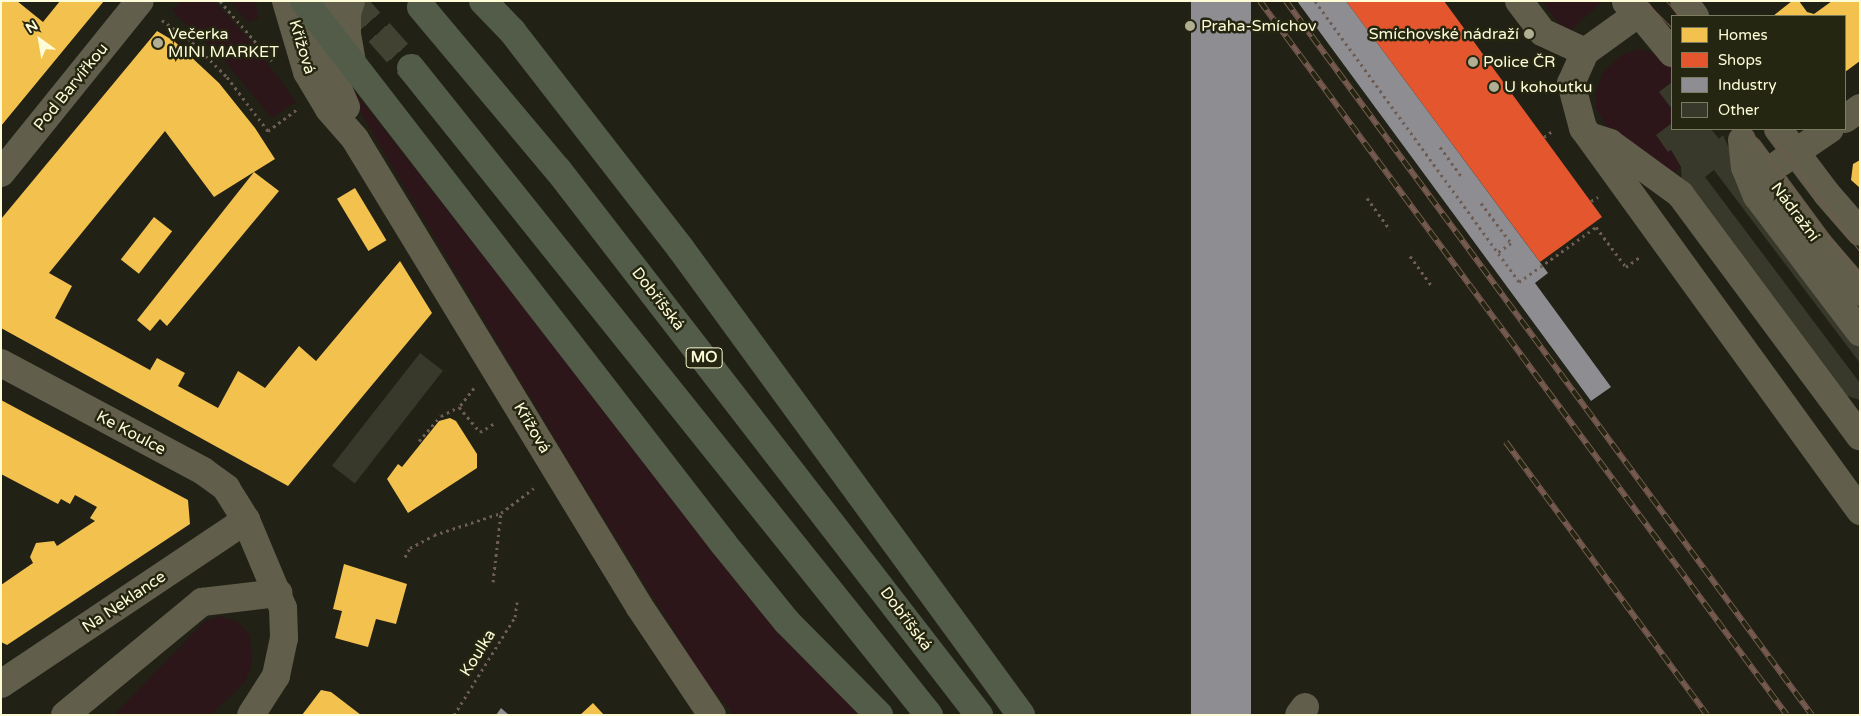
<!DOCTYPE html>
<html>
<head>
<meta charset="utf-8">
<style>
  body { margin:0 }
  #map { position:relative; width:1861px; height:716px; overflow:hidden; background:#212116; font-family:"Varela Round",sans-serif }
  div>[style] { position:absolute }
  [style*='--x'] { left:calc(var(--x)*1px); top:calc(var(--y)*1px); width:calc(var(--w)*1px); rotate:calc(var(--a)*1deg) }
  .green>* { inset:0; background:#2d1619 }
  .homes>* { inset:0; background:#f2c14e; transform-origin:0 0 }
  .shops>* { inset:0; background:#e4572e }
  .industry>* { inset:0; background:#8d8d92; transform-origin:0 0 }
  .building>* { inset:0; background:#38382b; transform-origin:0 0 }
  .highway-tunnel>* { height:28px; margin-top:-14px; transform-origin:0; background:repeating-linear-gradient(90deg,#424233 0 28px,transparent 0 42px) }
  .path>* { height:3px; margin-top:-1.5px; transform-origin:0; background:repeating-linear-gradient(90deg,#6e5d54 0 2.5px,transparent 0 6.5px) }
  .minor>* { height:28px; margin:-14px; padding:0 14px; transform-origin:14px; border-radius:14px; background:#615e4b }
  .highway>* { height:28px; margin:-14px; padding:0 14px; transform-origin:14px; border-radius:14px; background:#525c49 }
  .tram>* { height:1px; margin:-0.5px; padding:0 0.5px; transform-origin:0.5px; border-radius:0.5px; background:#765a4f }
  .rail>* { height:5.5px; margin-top:-2.75px; transform-origin:0; background:repeating-linear-gradient(90deg,#252611 0 11px,#765a4f 0 22px); box-sizing:border-box; border-block:1px solid #765a4f }
  .dots>* { width:14px; height:14px; translate:-50% -50%; box-sizing:border-box; border:2px solid #252611; border-radius:50% }
  span { translate:-50% -50%; white-space:nowrap; text-align:center; line-height:1.15; -webkit-text-stroke:5px #252611; paint-order:stroke }
  .shield-label span { padding:1px 4px; background:#252611; border:1px solid; border-radius:4px; -webkit-text-stroke-width:0 }
  .shield-label { font-size:15px; color:#fdfcd7; font-weight:700 }
  .poi-label { font-size:16px; color:#fdfcd7 }
  .left { translate:0 -50%; text-align:left }
  .right { translate:-100% -50%; text-align:right }
  .street-label { font-size:16px; color:#fdfcd7 }
  .frame { position:absolute; inset:0; border:2px solid #fdfcd7; pointer-events:none }
  .legend { position:absolute; left:1671px; top:15px; width:175px; height:115px; box-sizing:border-box; background:#252611; border:1px solid #7b7c60; margin:0; padding:6px 9px; list-style:none; font-size:15px; color:#fdfcd7 }
  .legend li { display:flex; align-items:center; gap:10px; height:25px }
  .legend b { width:25px; border:1px solid #7b7c60 }
  .north { position:absolute; left:15px; top:15px; width:50px; height:50px; -webkit-text-stroke:4px #252611; paint-order:stroke; rotate:328deg; font-size:14px; font-weight:700; line-height:20px; text-align:center; color:#fdfcd7 }
  .north::after { content:''; display:block; margin:auto; width:18px; height:22px; background:#fdfcd7; clip-path:polygon(50% 0,100% 100%,50% 72%,0 100%) }
</style>
</head>
<body>
<div id="map">
  <div class="green">
    <div style="clip-path:polygon(181px 1px,214px 1px,255px 46px,296px 102px,272px 118px,224px 60px,172px 11px)"></div>
    <div style="clip-path:polygon(229px 1px,256px 1px,258px 18px,249px 23px)"></div>
    <div style="clip-path:polygon(1542px 1px,1603px 1px,1570px 31px,1560px 25px)"></div>
    <div style="clip-path:polygon(1641px 49px,1659px 55px,1672px 67px,1672px 82px,1659px 92px,1672px 109px,1672px 123px,1663px 130px,1681px 167px,1670px 176px,1607px 128px,1596px 108px,1596px 92px,1603px 72px,1623px 54px)"></div>
    <div style="clip-path:polygon(344px 78px,769px 620px,865px 715px,734px 715px,704px 679px,575px 472px,390px 163px,342px 80px)"></div>
    <div style="clip-path:polygon(219px 616px,238px 622px,250px 635px,252px 664px,245px 682px,211px 715px,114px 715px,204px 622px)"></div>
  </div>
  <div class="homes">
    <div style="clip-path:polygon(1px 1px,17px 1px,43px 22px,60px 1px,104px 1px,1px 126px)"></div>
    <div style="clip-path:polygon(1792px 1px,1799px 1px,1807px 12px,1814px 14px,1832px 1px,1860px 1px,1860px 61px,1845px 72px,1845px 16px,1773px 16px)"></div>
    <div style="clip-path:polygon(157px 31px,174px 41px,219px 83px,255px 128px,275px 159px,254px 172px,279px 191px,167px 326px,160px 319px,150px 331px,137px 320px,254px 172px,214px 197px,165px 131px,49px 273px,72px 286px,55px 318px,150px 370px,157px 358px,185px 373px,178px 386px,218px 408px,238px 371px,265px 388px,299px 346px,316px 361px,400px 261px,432px 313px,288px 486px,1px 328px,1px 219px)"></div>
    <div style="clip-path:polygon(1860px 160px,1860px 188px,1851px 180px,1853px 164px)"></div>
    <div style="left:355px;top:188px;width:61px;height:21px;rotate:59deg"></div>
    <div style="left:154px;top:217px;width:23px;height:54px;rotate:38deg"></div>
    <div style="clip-path:polygon(1px 400px,188px 500px,190px 524px,7px 645px,1px 642px,1px 585px,33px 563px,30px 557px,36px 543px,54px 541px,57px 546px,95px 521px,90px 518px,97px 507px,75px 495px,70px 504px,61px 499px,58px 504px,1px 474px)"></div>
    <div style="clip-path:polygon(450px 418px,456px 421px,477px 454px,477px 468px,408px 513px,387px 479px,398px 464px,402px 467px,439px 421px)"></div>
    <div style="clip-path:polygon(344px 564px,407px 584px,396px 624px,376px 619px,368px 647px,335px 638px,342px 611px,333px 609px)"></div>
    <div style="clip-path:polygon(321px 690px,331px 692px,361px 715px,302px 715px)"></div>
    <div style="clip-path:polygon(593px 703px,604px 715px,580px 715px)"></div>
  </div>
  <div class="shops">
    <div style="clip-path:polygon(1346px 1px,1444px 1px,1602px 217px,1540px 262px)"></div>
  </div>
  <div class="industry">
    <div style="left:1191px;top:1px;width:60px;height:803px"></div>
    <div style="clip-path:polygon(1297px 1px,1346px 1px,1548px 273px,1535px 283px,1611px 387px,1591px 401px)"></div>
    <div style="clip-path:polygon(501px 708px,509px 715px,496px 715px)"></div>
  </div>
  <div class="building">
    <div style="clip-path:polygon(1672px 82px,1672px 109px,1659px 92px)"></div>
    <div style="clip-path:polygon(1672px 123px,1672px 129px,1711px 129px,1719px 139px,1723px 135px,1752px 199px,1860px 345px,1860px 363px,1714px 170px,1705px 177px,1860px 383px,1860px 400px,1835px 392px,1682px 185px,1681px 167px,1671px 150px,1668px 152px,1656px 135px)"></div>
    <div style="left:420px;top:353px;width:29px;height:143px;rotate:38deg"></div>
  </div>
  <div class="highway-tunnel">
    <div style="--x:351;--y:1;--w:90;--a:48.2"></div>
  </div>
  <div class="path">
    <div style="--x:220;--y:1;--w:79;--a:49.1"></div>
    <div style="--x:1315;--y:1;--w:347;--a:54"></div>
    <div style="--x:1519;--y:282;--w:95;--a:-35.5"></div>
    <div style="--x:1596;--y:227;--w:50;--a:53.1"></div>
    <div style="--x:1626;--y:267;--w:19;--a:-36"></div>
    <div style="--x:162;--y:20;--w:37;--a:36"></div>
    <div style="--x:192;--y:42;--w:49;--a:45"></div>
    <div style="--x:227;--y:77;--w:68;--a:52.8"></div>
    <div style="--x:268;--y:131;--w:36;--a:-37"></div>
    <div style="--x:1544;--y:137;--w:9;--a:-36"></div>
    <div style="--x:1440;--y:147;--w:37;--a:54"></div>
    <div style="--x:1367;--y:198;--w:39;--a:54"></div>
    <div style="--x:1591;--y:201;--w:8;--a:-30"></div>
    <div style="--x:1481;--y:203;--w:50;--a:53.1"></div>
    <div style="--x:1511;--y:243;--w:16;--a:145"></div>
    <div style="--x:1410;--y:256;--w:36;--a:54"></div>
    <div style="--x:474;--y:388;--w:24;--a:128"></div>
    <div style="--x:459;--y:407;--w:33;--a:50"></div>
    <div style="--x:480;--y:432;--w:17;--a:-31"></div>
    <div style="--x:419;--y:441;--w:33;--a:-49"></div>
    <div style="--x:441;--y:416;--w:20;--a:-27"></div>
    <div style="--x:405;--y:557;--w:10;--a:-61"></div>
    <div style="--x:410;--y:548;--w:27;--a:-28"></div>
    <div style="--x:434;--y:535;--w:71;--a:-18.2"></div>
    <div style="--x:493;--y:582;--w:69;--a:-83.4"></div>
    <div style="--x:501;--y:513;--w:41;--a:-37.1"></div>
    <div style="--x:454;--y:715;--w:115;--a:-58.1"></div>
    <div style="--x:515;--y:617;--w:15;--a:-82"></div>
  </div>
  <div class="minor">
    <div style="--x:286;--y:1;--w:74;--a:73.5"></div>
    <div style="--x:307;--y:72;--w:43;--a:59.3"></div>
    <div style="--x:329;--y:109;--w:40;--a:49"></div>
    <div style="--x:355;--y:139;--w:547;--a:58.69"></div>
    <div style="--x:639;--y:606;--w:131;--a:56.2"></div>
    <div style="--x:322;--y:1;--w:50;--a:90"></div>
    <div style="--x:322;--y:51;--w:61;--a:66.8"></div>
    <div style="--x:351;--y:1;--w:13;--a:108"></div>
    <div style="--x:347;--y:13;--w:21;--a:90"></div>
    <div style="--x:347;--y:34;--w:27;--a:80"></div>
    <div style="--x:1519;--y:1;--w:39;--a:53"></div>
    <div style="--x:1542;--y:32;--w:47;--a:24.9"></div>
    <div style="--x:1684;--y:1;--w:19;--a:54"></div>
    <div style="--x:1626;--y:2;--w:17;--a:40"></div>
    <div style="--x:1639;--y:13;--w:52;--a:50.5"></div>
    <div style="--x:1639;--y:13;--w:67;--a:144.2"></div>
    <div style="--x:1585;--y:52;--w:34;--a:114"></div>
    <div style="--x:1571;--y:83;--w:47;--a:75.1"></div>
    <div style="--x:1583;--y:128;--w:473;--a:54.1"></div>
    <div style="--x:1845;--y:119;--w:19;--a:-36"></div>
    <div style="--x:1778;--y:129;--w:81;--a:53"></div>
    <div style="--x:1827;--y:194;--w:50;--a:49"></div>
    <div style="--x:1592;--y:137;--w:19;--a:18"></div>
    <div style="--x:1610;--y:143;--w:87;--a:36.1"></div>
    <div style="--x:1680;--y:194;--w:302;--a:53.4"></div>
    <div style="--x:1742;--y:140;--w:27;--a:84"></div>
    <div style="--x:1745;--y:167;--w:31;--a:68"></div>
    <div style="--x:1757;--y:196;--w:171;--a:52.9"></div>
    <div style="--x:1749;--y:149;--w:118;--a:53.6"></div>
    <div style="--x:1819;--y:244;--w:63;--a:49.5"></div>
    <div style="--x:1780;--y:163;--w:60;--a:-34.2"></div>
    <div style="--x:1;--y:173;--w:221;--a:-51.1"></div>
    <div style="--x:1;--y:363;--w:229;--a:28.1"></div>
    <div style="--x:203;--y:471;--w:29;--a:36"></div>
    <div style="--x:226;--y:488;--w:38;--a:58"></div>
    <div style="--x:246;--y:520;--w:95;--a:67.2"></div>
    <div style="--x:283;--y:608;--w:30;--a:88"></div>
    <div style="--x:284;--y:638;--w:39;--a:102"></div>
    <div style="--x:276;--y:676;--w:46;--a:122.7"></div>
    <div style="--x:1;--y:684;--w:295;--a:-33.8"></div>
    <div style="--x:65;--y:715;--w:178;--a:-39.5"></div>
    <div style="--x:202;--y:602;--w:77;--a:-6.8"></div>
    <div style="--x:1299;--y:715;--w:10;--a:-53"></div>
  </div>
  <div class="highway">
    <div style="--x:304;--y:1;--w:685;--a:52.29"></div>
    <div style="--x:723;--y:543;--w:102;--a:51"></div>
    <div style="--x:787;--y:622;--w:131;--a:45.3"></div>
    <div style="--x:483;--y:1;--w:42;--a:46"></div>
    <div style="--x:512;--y:31;--w:276;--a:52.2"></div>
    <div style="--x:681;--y:249;--w:577;--a:53.88"></div>
    <div style="--x:421;--y:7;--w:213;--a:50"></div>
    <div style="--x:558;--y:170;--w:689;--a:52.31"></div>
    <div style="--x:411;--y:68;--w:829;--a:51.32"></div>
  </div>
  <div class="tram">
    <div style="--x:1645;--y:1;--w:38;--a:45"></div>
    <div style="--x:1666;--y:1;--w:21;--a:47"></div>
    <div style="--x:1747;--y:129;--w:127;--a:53.3"></div>
    <div style="--x:1823;--y:231;--w:57;--a:49.3"></div>
    <div style="--x:1765;--y:129;--w:155;--a:52.3"></div>
  </div>
  <div class="rail">
    <div style="--x:1260;--y:1;--w:887;--a:53.57"></div>
    <div style="--x:1286;--y:1;--w:887;--a:53.62"></div>
    <div style="--x:1506;--y:442;--w:339;--a:53.6"></div>
  </div>
  <div class="dots">
    <div style="left:1190px;top:26px;background:#b0af93"></div>
    <div style="left:1529px;top:34px;background:#b0af93"></div>
    <div style="left:158px;top:43px;background:#b0af93"></div>
    <div style="left:1473px;top:62px;background:#b0af93"></div>
    <div style="left:1494px;top:87px;background:#b0af93"></div>
  </div>
  <div class="shield-label">
    <span style="left:704px;top:358px">MO</span>
  </div>
  <div class="poi-label">
    <span class="left" style="left:1201px;top:26px">Praha-Smíchov</span>
    <span class="left" style="left:168px;top:43px">Večerka<br>MINI MARKET</span>
    <span class="right" style="left:1519px;top:34px">Smíchovské nádraží</span>
    <span class="left" style="left:1483px;top:62px">Police ČR</span>
    <span class="left" style="left:1504px;top:87px">U kohoutku</span>
  </div>
  <div class="street-label">
    <span style="left:302px;top:47px;rotate:73deg">Křížová</span>
    <span style="left:71px;top:87px;rotate:-51deg">Pod Barvířkou</span>
    <span style="left:1795px;top:212px;rotate:53deg">Nádražní</span>
    <span style="left:658px;top:299px;rotate:52deg">Dobříšská</span>
    <span style="left:532px;top:428px;rotate:59deg">Křížová</span>
    <span style="left:131px;top:433px;rotate:28deg">Ke Koulce</span>
    <span style="left:124px;top:602px;rotate:-34deg">Na Neklance</span>
    <span style="left:906px;top:619px;rotate:53deg">Dobříšská</span>
    <span style="left:478px;top:653px;rotate:-58deg">Koulka</span>
  </div>
  <div class="frame"></div>
  <ul class="legend">
  <li><b style="height:14px;background:#f2c14e"></b>Homes</li>
  <li><b style="height:14px;background:#e4572e"></b>Shops</li>
  <li><b style="height:14px;background:#8d8d92"></b>Industry</li>
  <li><b style="height:14px;background:#38382b"></b>Other</li>
  </ul>
  <div class="north">N</div>
</div>
</body>
</html>
